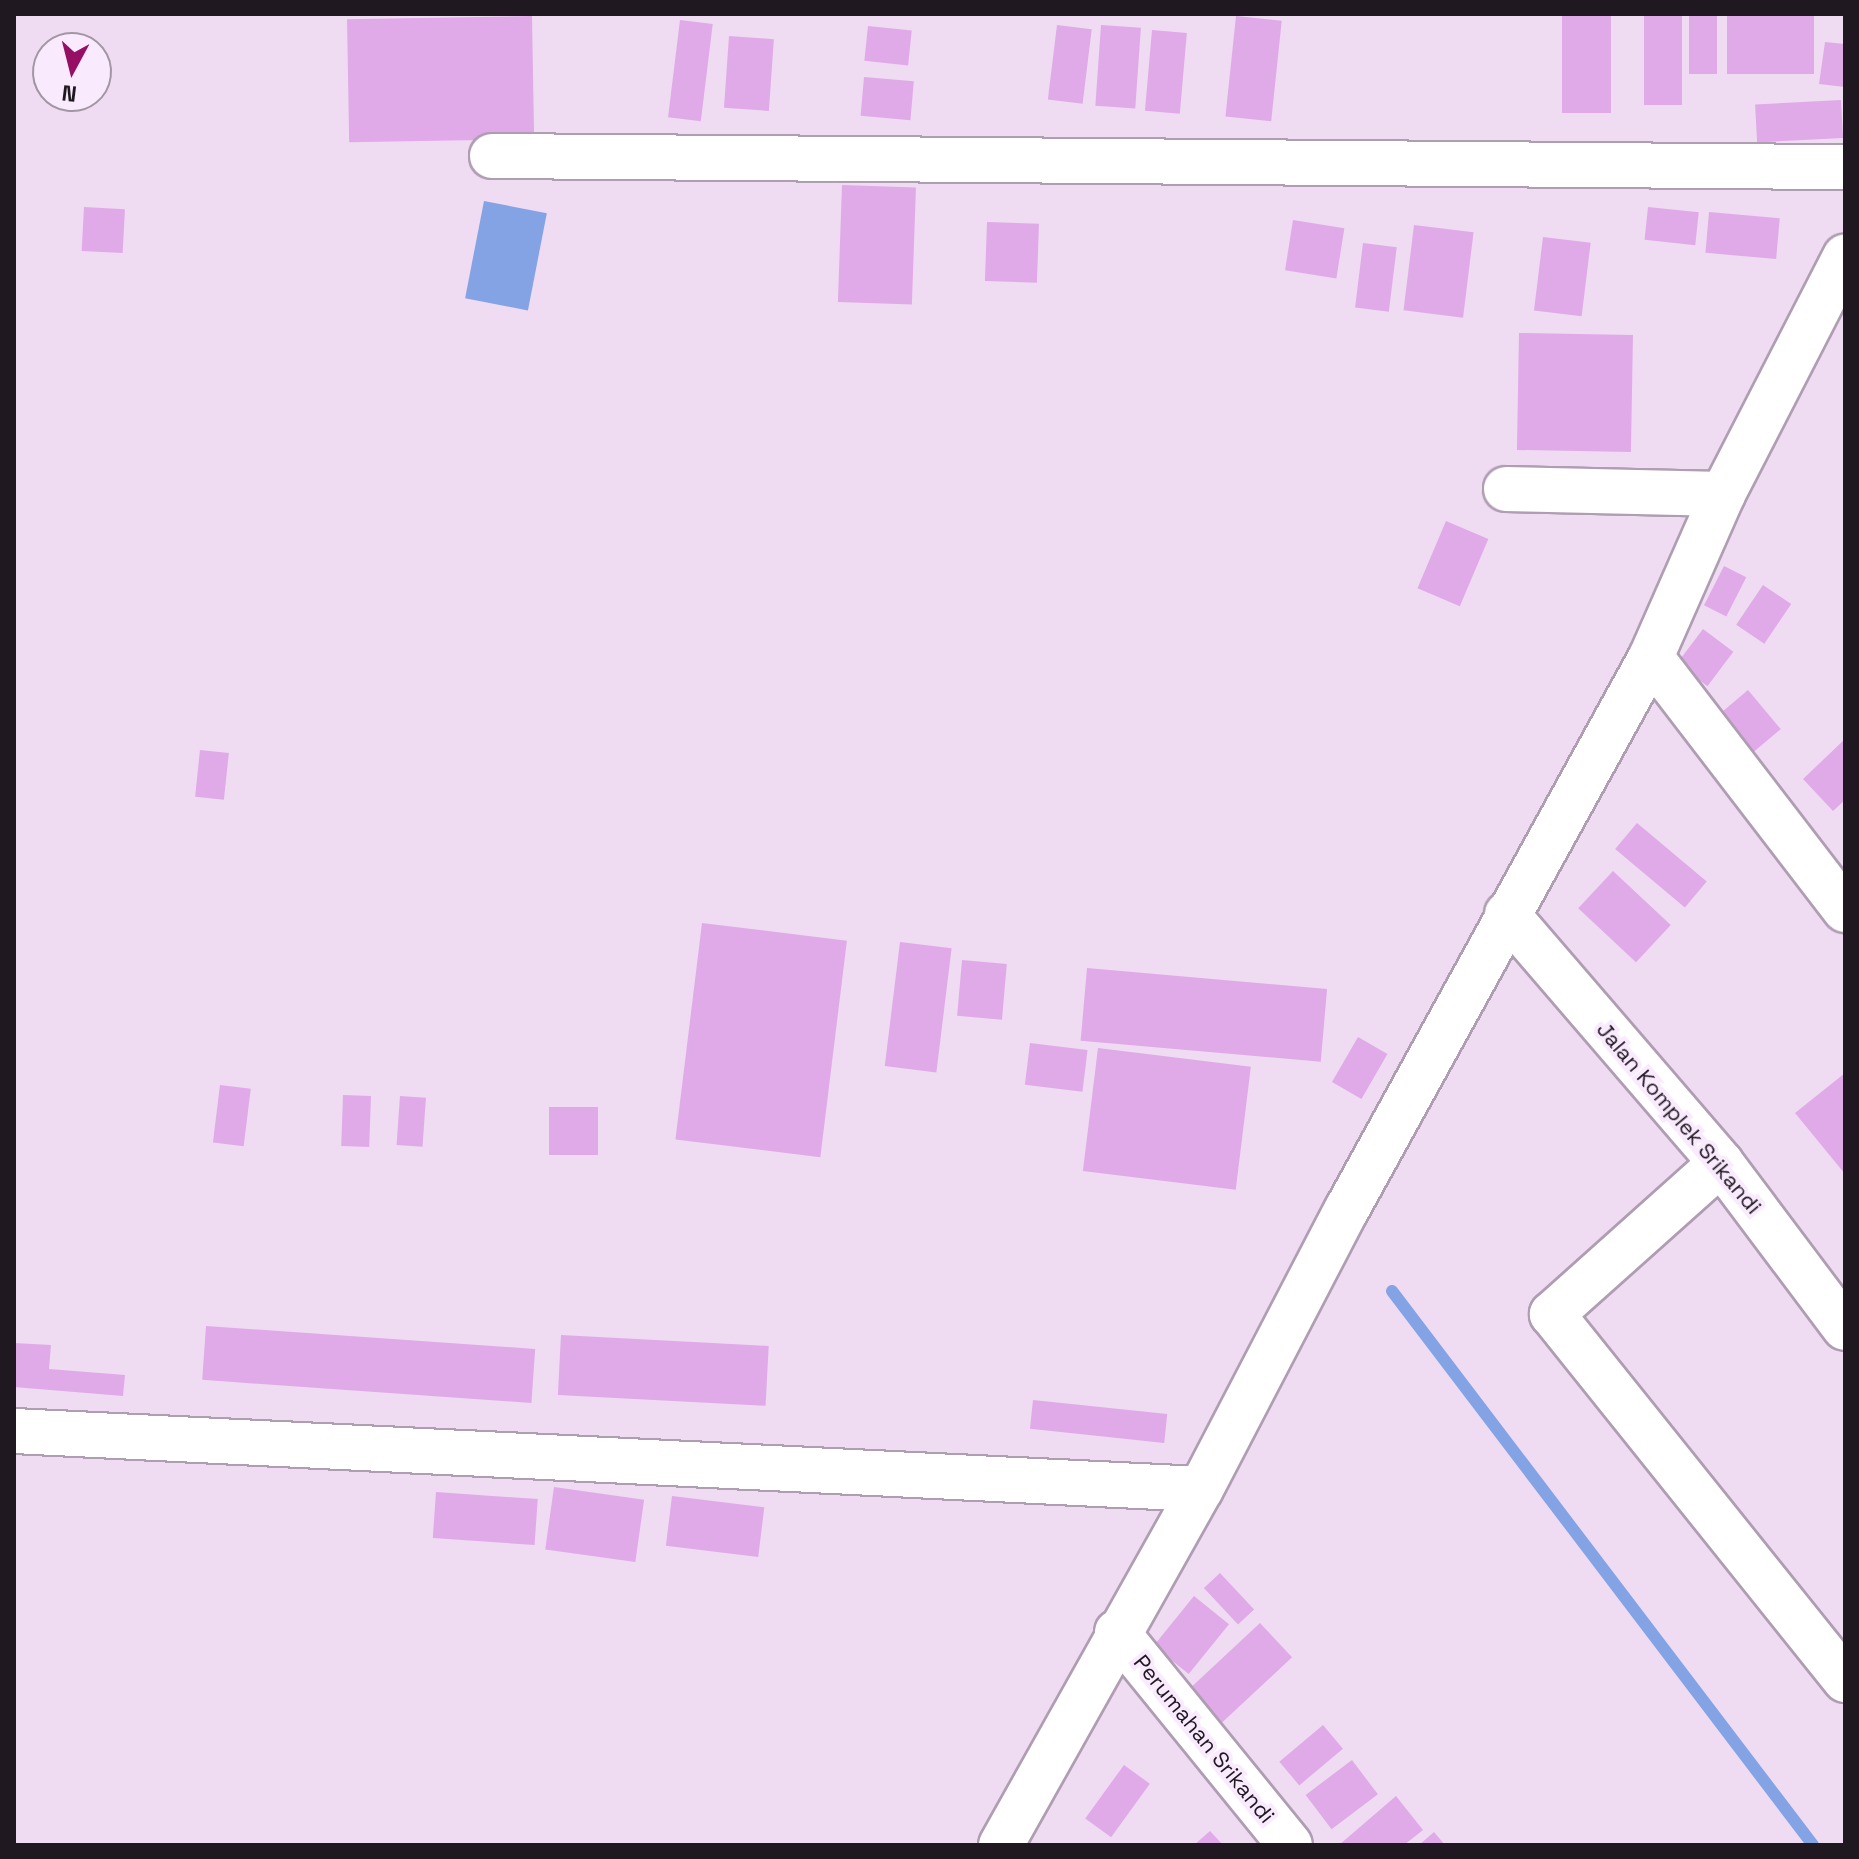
<!DOCTYPE html>
<html>
<head>
<meta charset="utf-8">
<style>
  body { margin:0 }
  #map { position:relative; width:1859px; height:1859px; overflow:hidden; background:#efdcf2; font-family:"Space Grotesk",sans-serif }
  div>[style] { position:absolute }
  [style*='--x'] { left:calc(var(--x)*1px); top:calc(var(--y)*1px); width:calc(var(--w)*1px); rotate:calc(var(--a)*1deg) }
  .water>* { inset:0; background:#83a3e5; transform-origin:0 0 }
  .stream>* { height:12px; margin:-6px; padding:0 6px; transform-origin:6px; border-radius:6px; background:#83a3e5 }
  .building>* { inset:0; background:#e0aae8; transform-origin:0 0 }
  .roads { filter:drop-shadow(2px 0 #af9db2) drop-shadow(-2px 0 #af9db2) drop-shadow(0 2px #af9db2) drop-shadow(0 -2px #af9db2) }
  .minor>* { height:44px; margin:-22px; padding:0 22px; transform-origin:22px; border-radius:22px; background:#fff }
  span { translate:-50% -50%; white-space:nowrap; text-align:center; line-height:1.15; -webkit-text-stroke:8px #faeafd; paint-order:stroke }
  .street-label { font-size:22px; color:#1f1820 }
  .frame { position:absolute; inset:0; border:16px solid #1f1820; pointer-events:none }
  .north { position:absolute; left:32px; top:32px; width:80px; height:80px; box-sizing:border-box; background:#faeafd; border:2px solid #a296a5; border-radius:50%; rotate:187deg; font-size:22px; font-weight:700; line-height:32px; text-align:center; color:#1f1820 }
  .north::after { content:''; display:block; margin:auto; width:28px; height:36px; background:#970f64; clip-path:polygon(50% 0,100% 100%,50% 72%,0 100%) }
</style>
</head>
<body>
<div id="map">
  <div class="water">
    <div style="left:484px;top:201px;width:64px;height:99px;rotate:11deg"></div>
  </div>
  <div class="stream">
    <div style="--x:1392;--y:1291;--w:696;--a:52.77"></div>
  </div>
  <div class="building">
    <div style="left:1562px;top:14px;width:49px;height:99px"></div>
    <div style="left:1644px;top:14px;width:38px;height:91px"></div>
    <div style="left:1689px;top:14px;width:28px;height:60px"></div>
    <div style="left:1727px;top:14px;width:87px;height:60px"></div>
    <div style="left:532px;top:16px;width:123px;height:185px;rotate:89deg"></div>
    <div style="left:1236px;top:16px;width:46px;height:101px;rotate:6deg"></div>
    <div style="left:680px;top:20px;width:33px;height:98px;rotate:7deg"></div>
    <div style="left:1057px;top:25px;width:35px;height:75px;rotate:7deg"></div>
    <div style="left:1101px;top:25px;width:40px;height:81px;rotate:4deg"></div>
    <div style="left:868px;top:26px;width:44px;height:35px;rotate:6deg"></div>
    <div style="left:1152px;top:30px;width:35px;height:81px;rotate:5deg"></div>
    <div style="left:729px;top:36px;width:45px;height:72px;rotate:4deg"></div>
    <div style="clip-path:polygon(1825px 42px,1845px 44px,1845px 87px,1819px 84px)"></div>
    <div style="left:864px;top:77px;width:50px;height:39px;rotate:5deg"></div>
    <div style="left:1841px;top:100px;width:38px;height:86px;rotate:87deg"></div>
    <div style="left:842px;top:185px;width:74px;height:117px;rotate:2deg"></div>
    <div style="left:84px;top:207px;width:41px;height:44px;rotate:3deg"></div>
    <div style="left:1648px;top:207px;width:51px;height:33px;rotate:6deg"></div>
    <div style="left:1709px;top:212px;width:71px;height:41px;rotate:5deg"></div>
    <div style="left:1293px;top:220px;width:52px;height:51px;rotate:9deg"></div>
    <div style="left:987px;top:222px;width:52px;height:59px;rotate:2deg"></div>
    <div style="left:1414px;top:225px;width:60px;height:86px;rotate:7deg"></div>
    <div style="left:1543px;top:237px;width:48px;height:74px;rotate:7deg"></div>
    <div style="left:1363px;top:243px;width:34px;height:65px;rotate:7deg"></div>
    <div style="left:1519px;top:333px;width:114px;height:117px;rotate:1deg"></div>
    <div style="left:1446px;top:521px;width:46px;height:73px;rotate:23deg"></div>
    <div style="left:1724px;top:566px;width:25px;height:44px;rotate:27deg"></div>
    <div style="left:1763px;top:585px;width:34px;height:48px;rotate:34deg"></div>
    <div style="left:1703px;top:629px;width:38px;height:43px;rotate:37deg"></div>
    <div style="left:1748px;top:690px;width:51px;height:43px;rotate:50deg"></div>
    <div style="clip-path:polygon(1845px 739px,1845px 800px,1833px 811px,1803px 779px)"></div>
    <div style="left:200px;top:750px;width:29px;height:47px;rotate:6deg"></div>
    <div style="left:1637px;top:823px;width:91px;height:34px;rotate:40deg"></div>
    <div style="left:1613px;top:871px;width:79px;height:51px;rotate:43deg"></div>
    <div style="left:702px;top:923px;width:146px;height:218px;rotate:7deg"></div>
    <div style="left:900px;top:942px;width:52px;height:125px;rotate:7deg"></div>
    <div style="left:962px;top:960px;width:45px;height:56px;rotate:5deg"></div>
    <div style="left:1087px;top:968px;width:241px;height:73px;rotate:5deg"></div>
    <div style="left:1358px;top:1037px;width:34px;height:52px;rotate:30deg"></div>
    <div style="left:1030px;top:1043px;width:58px;height:42px;rotate:7deg"></div>
    <div style="left:1098px;top:1048px;width:154px;height:124px;rotate:7deg"></div>
    <div style="clip-path:polygon(1845px 1073px,1845px 1174px,1795px 1113px)"></div>
    <div style="left:220px;top:1085px;width:31px;height:58px;rotate:7deg"></div>
    <div style="left:343px;top:1095px;width:28px;height:51px;rotate:2deg"></div>
    <div style="left:400px;top:1096px;width:26px;height:49px;rotate:4deg"></div>
    <div style="left:549px;top:1107px;width:49px;height:48px"></div>
    <div style="left:206px;top:1326px;width:330px;height:54px;rotate:4deg"></div>
    <div style="left:561px;top:1335px;width:208px;height:60px;rotate:3deg"></div>
    <div style="clip-path:polygon(14px 1343px,51px 1345px,49px 1369px,125px 1375px,123px 1396px,14px 1387px)"></div>
    <div style="left:1033px;top:1400px;width:135px;height:29px;rotate:6deg"></div>
    <div style="left:554px;top:1487px;width:91px;height:63px;rotate:8deg"></div>
    <div style="left:436px;top:1492px;width:102px;height:46px;rotate:4deg"></div>
    <div style="left:672px;top:1496px;width:93px;height:50px;rotate:7deg"></div>
    <div style="left:1220px;top:1573px;width:50px;height:22px;rotate:47deg"></div>
    <div style="left:1194px;top:1596px;width:45px;height:64px;rotate:39deg"></div>
    <div style="left:1260px;top:1623px;width:47px;height:96px;rotate:47deg"></div>
    <div style="left:1323px;top:1725px;width:31px;height:57px;rotate:50deg"></div>
    <div style="left:1352px;top:1760px;width:43px;height:58px;rotate:53deg"></div>
    <div style="left:1124px;top:1765px;width:32px;height:66px;rotate:36deg"></div>
    <div style="clip-path:polygon(1396px 1796px,1423px 1830px,1404px 1845px,1339px 1845px)"></div>
    <div style="clip-path:polygon(1210px 1831px,1223px 1845px,1194px 1845px)"></div>
    <div style="clip-path:polygon(1434px 1832px,1445px 1845px,1419px 1845px)"></div>
  </div>
  <div class="roads">
    <div class="minor">
      <div style="--x:492;--y:156;--w:1353;--a:0.47"></div>
      <div style="--x:1506;--y:489;--w:217;--a:1.3"></div>
      <div style="--x:1651;--y:657;--w:319;--a:52.5"></div>
      <div style="--x:1507;--y:914;--w:328;--a:49.3"></div>
      <div style="--x:1721;--y:1163;--w:206;--a:53.1"></div>
      <div style="--x:1721;--y:1163;--w:227;--a:138.2"></div>
      <div style="--x:1552;--y:1314;--w:469;--a:51.3"></div>
      <div style="--x:14;--y:1431;--w:1188;--a:2.8"></div>
      <div style="--x:1117;--y:1632;--w:274;--a:50.9"></div>
      <div style="--x:1001;--y:1845;--w:408;--a:-60.7"></div>
      <div style="--x:1201;--y:1489;--w:316;--a:-62.5"></div>
      <div style="--x:1347;--y:1209;--w:630;--a:-61.16"></div>
      <div style="--x:1651;--y:657;--w:178;--a:-66.2"></div>
      <div style="--x:1723;--y:494;--w:267;--a:-62.8"></div>
    </div>
  </div>
  <div class="street-label">
    <span style="left:1679px;top:1118px;rotate:50deg">Jalan Komplek Srikandi</span>
    <span style="left:1204px;top:1739px;rotate:51deg">Perumahan Srikandi</span>
  </div>
  <div class="frame"></div>
  <div class="north">N</div>
</div>
</body>
</html>
